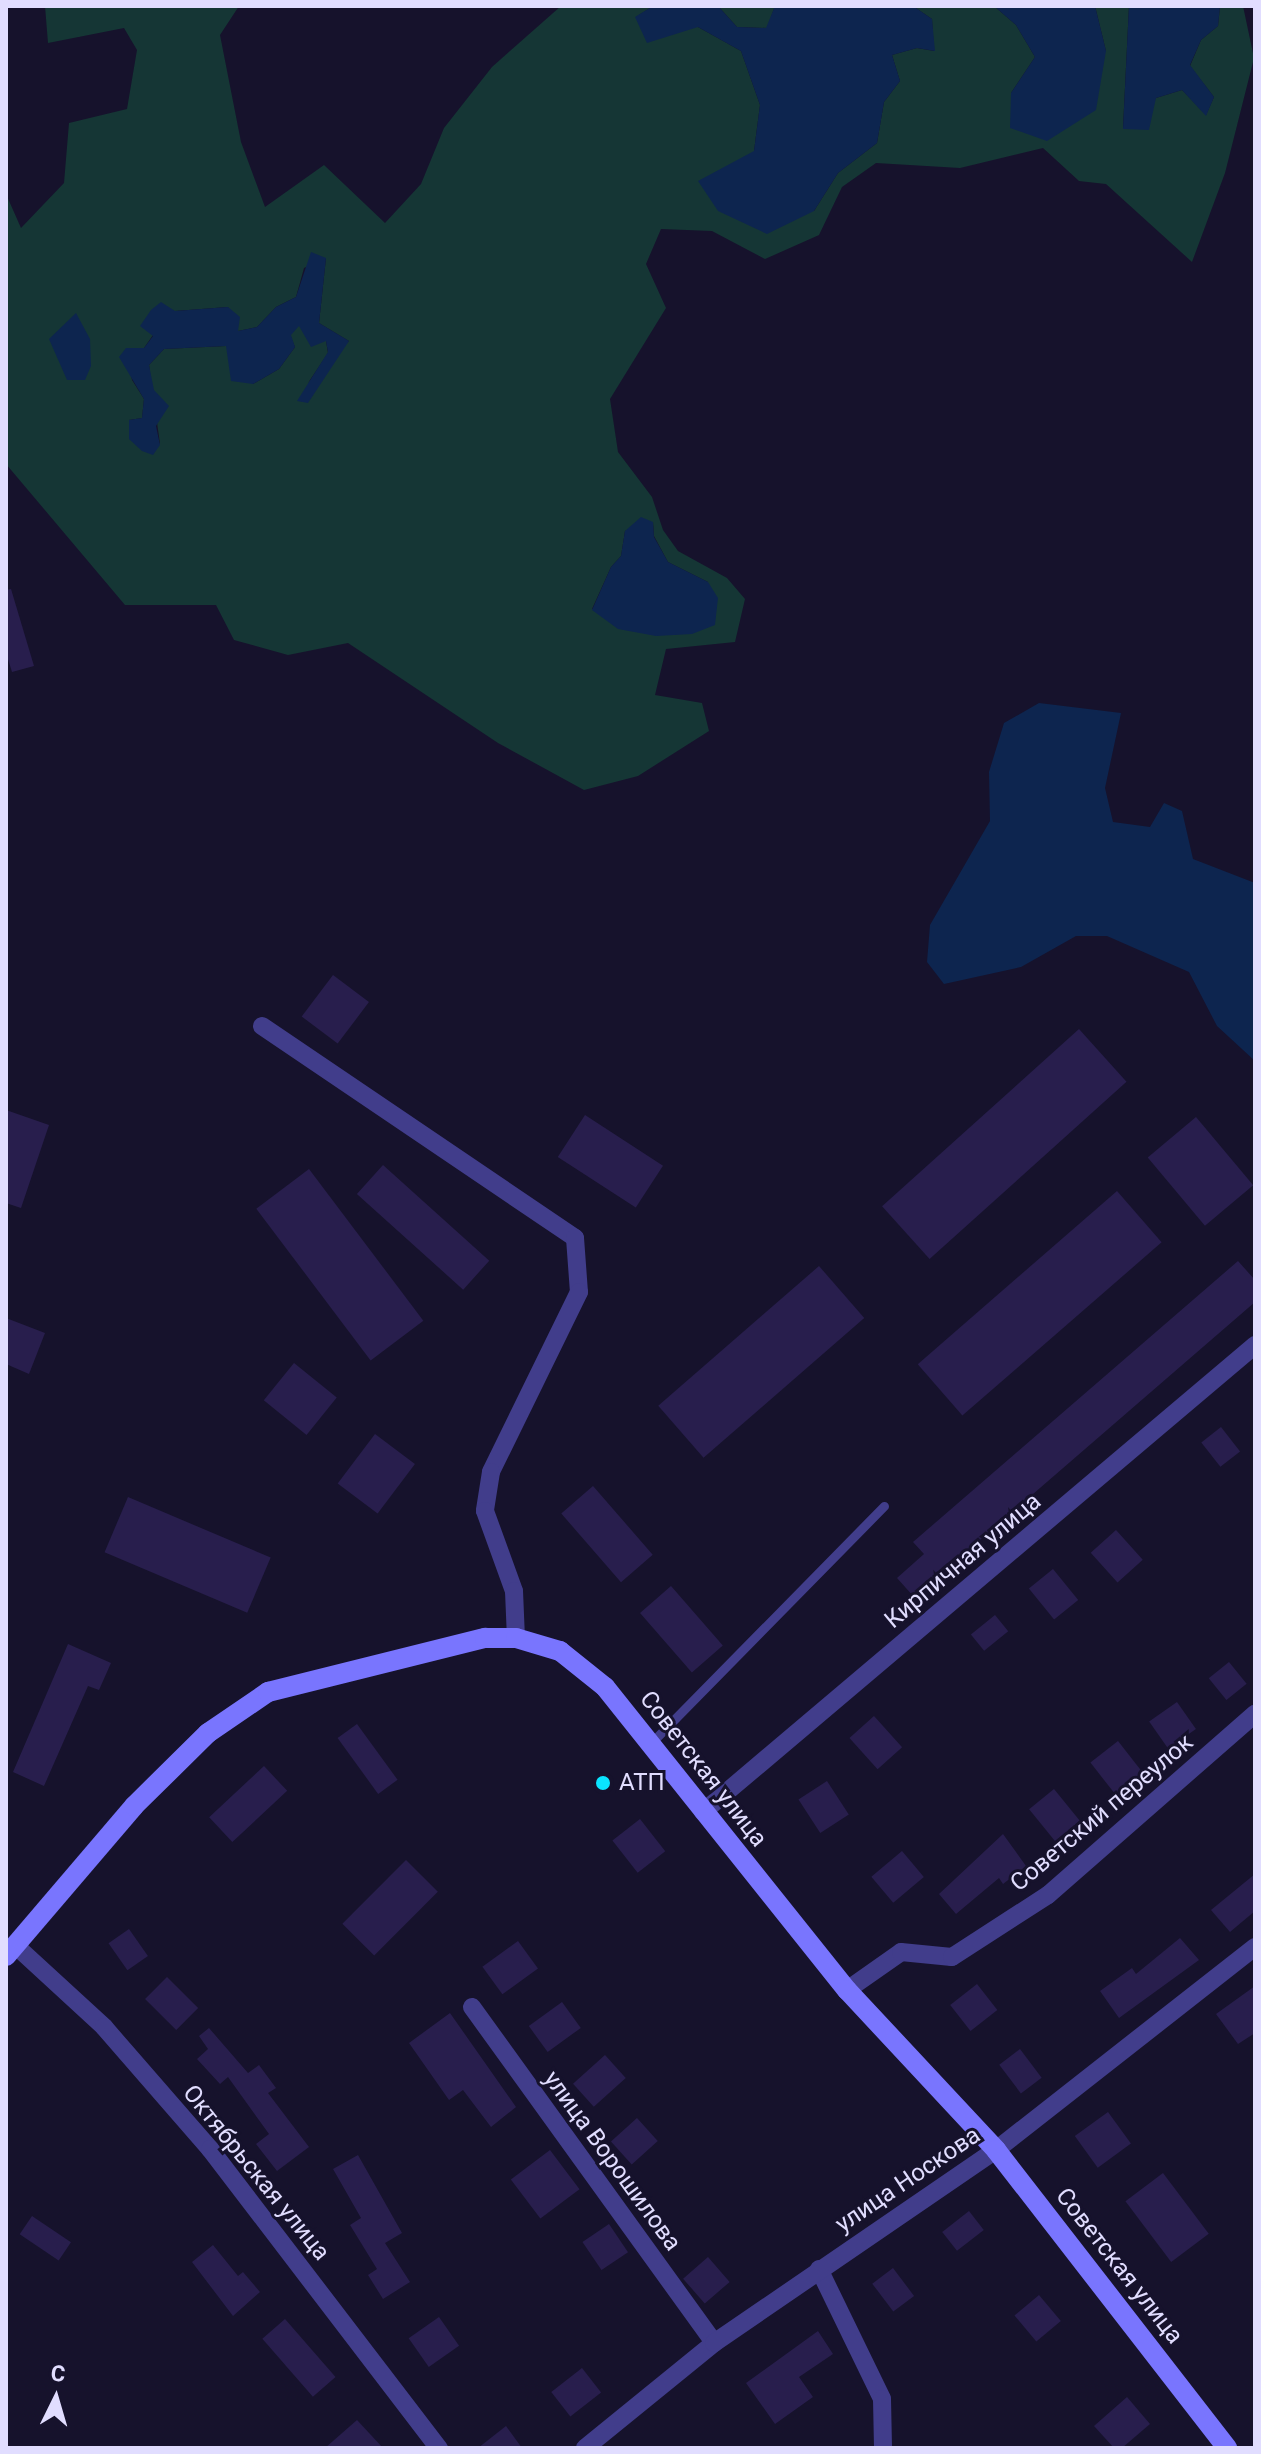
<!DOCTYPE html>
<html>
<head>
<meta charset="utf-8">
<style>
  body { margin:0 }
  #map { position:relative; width:1261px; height:2454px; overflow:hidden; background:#16122c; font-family:Roboto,sans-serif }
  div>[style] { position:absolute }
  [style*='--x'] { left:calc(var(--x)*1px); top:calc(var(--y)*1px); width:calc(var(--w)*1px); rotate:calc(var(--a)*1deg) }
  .green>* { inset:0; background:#153635 }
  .water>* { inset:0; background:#0d254f }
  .building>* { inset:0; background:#281e4d; transform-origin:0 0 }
  .lane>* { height:9px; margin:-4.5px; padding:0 4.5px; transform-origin:4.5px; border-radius:4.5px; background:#413d8b }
  .street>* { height:18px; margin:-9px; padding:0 9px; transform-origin:9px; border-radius:9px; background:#413d8b }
  .secondary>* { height:20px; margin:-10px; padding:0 10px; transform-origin:10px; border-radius:10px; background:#7975fe }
  .dots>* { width:22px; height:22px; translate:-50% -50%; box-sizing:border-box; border:4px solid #16122c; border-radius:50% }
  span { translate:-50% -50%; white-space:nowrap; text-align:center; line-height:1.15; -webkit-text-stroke:6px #16122c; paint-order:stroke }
  .street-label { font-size:24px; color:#e1ddff }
  .poi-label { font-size:24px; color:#e1ddff }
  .left { translate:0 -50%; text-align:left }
  .frame { position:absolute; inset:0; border:8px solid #e1ddff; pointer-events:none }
  .north { position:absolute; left:16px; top:2358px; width:80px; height:80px; -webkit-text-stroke:6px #16122c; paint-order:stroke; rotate:5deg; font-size:22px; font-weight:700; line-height:32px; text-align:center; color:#e1ddff }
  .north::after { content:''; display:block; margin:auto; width:28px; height:36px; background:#e1ddff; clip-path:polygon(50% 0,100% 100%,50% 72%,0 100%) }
</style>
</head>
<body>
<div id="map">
  <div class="green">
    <div style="clip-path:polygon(evenodd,45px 6px,239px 6px,220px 35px,241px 142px,265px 207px,324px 165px,385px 223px,421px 184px,444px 128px,492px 67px,561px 6px,653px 6px,636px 17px,698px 27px,741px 51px,760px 105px,754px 151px,814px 211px,838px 173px,877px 143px,884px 102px,900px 81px,892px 55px,917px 48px,934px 51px,932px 19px,913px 6px,994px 6px,1016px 25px,1035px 57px,1011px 93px,1106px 51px,1095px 6px,1129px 6px,1123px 128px,1156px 98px,1182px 90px,1206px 115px,1214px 97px,1190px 66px,1201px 40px,1218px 26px,1220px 6px,1243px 6px,1254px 58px,1225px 173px,1192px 262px,1106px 184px,1079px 181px,1043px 148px,960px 168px,876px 163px,842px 187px,819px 235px,765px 259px,712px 231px,661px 229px,646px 264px,666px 308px,610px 399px,618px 452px,652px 497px,663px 530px,678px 551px,727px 578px,745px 599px,735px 642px,666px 649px,655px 695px,702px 703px,709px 731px,638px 776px,584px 790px,498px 743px,348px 643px,288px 655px,234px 640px,216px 605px,125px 605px,6px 464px,6px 194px,21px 228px,64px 183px,69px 123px,127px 109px,137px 50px,124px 28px,48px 43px,45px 6px,326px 258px,319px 323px,349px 341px,308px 383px,328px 353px,326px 341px,299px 325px,290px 335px,295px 347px,279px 369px,253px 384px,226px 346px,164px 349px,149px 365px,160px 444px,129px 420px,142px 418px,144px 399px,132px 380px,126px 348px,144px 348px,153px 335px,141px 326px,175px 311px,228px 307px,238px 331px,257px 327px,276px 307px,296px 297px,304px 268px,326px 258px,45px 6px,653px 522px,654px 536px,668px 562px,708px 582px,592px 609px,611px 567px,621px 556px,625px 531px,653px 522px)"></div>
    <div style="clip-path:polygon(718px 6px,775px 6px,767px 28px,737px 27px)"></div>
  </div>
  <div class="water">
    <div style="clip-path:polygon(653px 6px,718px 6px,737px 27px,766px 28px,775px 6px,913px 6px,932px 19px,935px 51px,917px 48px,892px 55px,900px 81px,884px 102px,877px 143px,838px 173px,814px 211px,767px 234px,718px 211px,698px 181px,754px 151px,760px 105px,741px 51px,698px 27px,647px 43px,635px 17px)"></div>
    <div style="clip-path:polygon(994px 6px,1095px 6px,1106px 51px,1096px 110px,1047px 141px,1010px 128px,1011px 93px,1035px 57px,1016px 25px)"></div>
    <div style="clip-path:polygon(1129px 6px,1220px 6px,1218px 26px,1201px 40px,1190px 65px,1214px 97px,1206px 116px,1182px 90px,1156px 98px,1149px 130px,1123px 129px)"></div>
    <div style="clip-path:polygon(311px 252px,326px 258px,319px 323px,349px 341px,308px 403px,297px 401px,328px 352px,326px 341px,311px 347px,299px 326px,291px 335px,295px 347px,279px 369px,253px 384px,231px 381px,226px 346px,164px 349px,149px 365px,154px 390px,169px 406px,156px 426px,160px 445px,153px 455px,142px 451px,129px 439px,129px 420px,142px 418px,144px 399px,119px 357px,126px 348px,144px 348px,153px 336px,140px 326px,151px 310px,161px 302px,175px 311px,228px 307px,240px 317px,238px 331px,257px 327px,276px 307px,296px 297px)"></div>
    <div style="clip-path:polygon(76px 313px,90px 339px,91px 366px,85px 380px,67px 380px,49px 339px)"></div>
    <div style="clip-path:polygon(641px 517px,653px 522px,654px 537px,668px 562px,708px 582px,718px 598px,715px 625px,692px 634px,656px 636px,618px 629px,592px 610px,611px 567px,621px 556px,625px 531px)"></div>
    <div style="clip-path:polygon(1039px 703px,1121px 713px,1105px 788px,1113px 822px,1150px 827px,1164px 803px,1182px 811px,1193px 859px,1255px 883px,1255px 1061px,1217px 1026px,1189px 972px,1107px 936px,1076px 936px,1021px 967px,944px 984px,927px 962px,930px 925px,990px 821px,989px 772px,1004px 723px)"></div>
  </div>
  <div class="building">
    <div style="clip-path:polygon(11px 589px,34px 666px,12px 672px,6px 653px,6px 590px)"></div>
    <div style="left:333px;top:975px;width:45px;height:52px;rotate:37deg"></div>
    <div style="left:1079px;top:1029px;width:71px;height:265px;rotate:48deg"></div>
    <div style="clip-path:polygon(6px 1110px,49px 1125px,21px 1208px,6px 1203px)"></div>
    <div style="left:585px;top:1115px;width:93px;height:50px;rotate:33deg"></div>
    <div style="left:1196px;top:1117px;width:89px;height:63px;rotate:50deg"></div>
    <div style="left:383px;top:1165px;width:143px;height:39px;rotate:42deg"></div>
    <div style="left:309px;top:1169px;width:190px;height:66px;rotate:53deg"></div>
    <div style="left:1117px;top:1191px;width:68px;height:264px;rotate:49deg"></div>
    <div style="clip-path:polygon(1238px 1261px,1255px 1280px,1255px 1302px,914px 1597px,897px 1578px,924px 1554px,913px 1542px)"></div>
    <div style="left:819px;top:1266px;width:69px;height:213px;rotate:49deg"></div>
    <div style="clip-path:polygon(6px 1318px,45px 1333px,29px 1374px,6px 1364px)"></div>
    <div style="left:294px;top:1363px;width:55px;height:48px;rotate:39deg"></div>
    <div style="left:1221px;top:1427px;width:31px;height:25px;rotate:52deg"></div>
    <div style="left:375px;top:1434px;width:50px;height:62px;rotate:37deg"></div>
    <div style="left:593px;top:1486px;width:91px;height:42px;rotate:49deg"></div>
    <div style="left:128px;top:1497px;width:155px;height:60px;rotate:23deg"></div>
    <div style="left:1116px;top:1530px;width:40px;height:34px;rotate:48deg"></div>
    <div style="left:1053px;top:1569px;width:40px;height:31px;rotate:51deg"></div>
    <div style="left:671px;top:1586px;width:79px;height:41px;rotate:49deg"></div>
    <div style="left:995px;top:1615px;width:21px;height:31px;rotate:51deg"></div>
    <div style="clip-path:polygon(68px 1644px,111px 1663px,99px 1690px,88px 1686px,44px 1786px,13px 1772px)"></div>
    <div style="left:1229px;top:1662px;width:28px;height:26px;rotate:51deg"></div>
    <div style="left:1177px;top:1702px;width:33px;height:34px;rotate:55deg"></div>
    <div style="left:874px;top:1716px;width:42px;height:33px;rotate:48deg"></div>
    <div style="left:357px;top:1724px;width:69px;height:24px;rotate:54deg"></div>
    <div style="left:1118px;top:1741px;width:41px;height:35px;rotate:52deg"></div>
    <div style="left:264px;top:1766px;width:34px;height:75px;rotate:47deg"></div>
    <div style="left:827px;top:1781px;width:40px;height:34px;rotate:57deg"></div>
    <div style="left:1054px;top:1789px;width:41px;height:32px;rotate:51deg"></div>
    <div style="left:640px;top:1819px;width:41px;height:35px;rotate:52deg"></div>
    <div style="clip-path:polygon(1003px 1834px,1026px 1866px,1003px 1884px,999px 1878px,956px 1914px,939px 1894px)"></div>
    <div style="left:902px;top:1851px;width:34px;height:40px;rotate:50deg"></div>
    <div style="left:406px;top:1860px;width:45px;height:90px;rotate:45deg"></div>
    <div style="clip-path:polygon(1255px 1874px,1255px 1911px,1230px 1932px,1211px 1910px)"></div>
    <div style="left:129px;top:1929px;width:33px;height:25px;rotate:55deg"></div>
    <div style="clip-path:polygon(1180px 1938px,1199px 1960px,1119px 2018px,1100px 1991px,1132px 1968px,1136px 1974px)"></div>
    <div style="left:518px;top:1941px;width:34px;height:44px;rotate:54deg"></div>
    <div style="left:167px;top:1977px;width:44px;height:31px;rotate:45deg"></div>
    <div style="left:977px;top:1984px;width:33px;height:34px;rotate:52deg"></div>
    <div style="clip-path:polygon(1255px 1986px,1255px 2033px,1238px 2044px,1216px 2014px)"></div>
    <div style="left:562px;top:2002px;width:32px;height:41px;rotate:54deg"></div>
    <div style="clip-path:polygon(450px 2013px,516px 2107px,491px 2127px,463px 2090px,449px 2100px,409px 2043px)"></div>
    <div style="clip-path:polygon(209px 2028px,248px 2073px,259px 2065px,276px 2088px,268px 2093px,309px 2147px,277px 2171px,256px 2144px,269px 2134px,228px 2077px,220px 2084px,197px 2059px,208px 2049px,199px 2036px)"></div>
    <div style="left:1020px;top:2049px;width:36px;height:26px;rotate:53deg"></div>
    <div style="left:605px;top:2055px;width:31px;height:43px;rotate:48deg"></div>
    <div style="left:1108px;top:2112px;width:39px;height:41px;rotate:54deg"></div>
    <div style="left:637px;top:2118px;width:31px;height:35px;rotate:48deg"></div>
    <div style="left:550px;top:2150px;width:49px;height:49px;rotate:53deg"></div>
    <div style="clip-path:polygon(358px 2155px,402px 2233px,385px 2243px,410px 2282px,383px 2299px,368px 2275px,377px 2269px,350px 2225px,361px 2218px,333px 2169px)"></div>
    <div style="left:1163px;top:2173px;width:76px;height:47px;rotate:53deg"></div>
    <div style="left:969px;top:2211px;width:24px;height:34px;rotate:52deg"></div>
    <div style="left:32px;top:2216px;width:47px;height:22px;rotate:34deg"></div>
    <div style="left:609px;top:2224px;width:34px;height:32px;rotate:56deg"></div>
    <div style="clip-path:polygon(213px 2245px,238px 2276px,243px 2272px,260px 2292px,233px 2316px,192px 2262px)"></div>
    <div style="left:708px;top:2257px;width:33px;height:33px;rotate:49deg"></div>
    <div style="left:893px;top:2268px;width:35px;height:26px;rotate:53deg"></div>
    <div style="left:1039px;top:2295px;width:34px;height:32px;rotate:50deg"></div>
    <div style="left:439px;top:2317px;width:35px;height:37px;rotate:55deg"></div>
    <div style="left:285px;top:2319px;width:77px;height:30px;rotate:49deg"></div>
    <div style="clip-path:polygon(818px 2331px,833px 2354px,799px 2377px,813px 2397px,775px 2424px,746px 2383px)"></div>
    <div style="left:582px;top:2368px;width:31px;height:39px;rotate:52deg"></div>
    <div style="clip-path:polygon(1127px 2397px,1150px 2424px,1122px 2448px,1114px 2448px,1094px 2426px)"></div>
    <div style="clip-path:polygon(357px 2420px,383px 2448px,325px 2448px)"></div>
    <div style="clip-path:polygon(506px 2426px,522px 2448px,478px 2448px)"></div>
  </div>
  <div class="lane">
    <div style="--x:652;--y:1742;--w:331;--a:-45.5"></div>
  </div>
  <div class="street">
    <div style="--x:262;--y:1026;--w:378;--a:34.1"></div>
    <div style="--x:575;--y:1238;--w:54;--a:85.8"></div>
    <div style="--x:579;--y:1292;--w:200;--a:116.1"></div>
    <div style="--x:491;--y:1472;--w:39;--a:99"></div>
    <div style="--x:485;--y:1511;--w:85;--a:70.1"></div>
    <div style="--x:514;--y:1591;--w:47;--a:87.6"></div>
    <div style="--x:703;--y:1812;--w:723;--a:-40.23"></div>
    <div style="--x:16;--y:1946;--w:120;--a:42.6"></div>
    <div style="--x:104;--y:2027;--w:162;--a:49"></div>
    <div style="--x:210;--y:2149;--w:377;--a:52.6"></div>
    <div style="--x:847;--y:1990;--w:66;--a:-35.1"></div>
    <div style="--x:901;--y:1952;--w:51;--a:5.6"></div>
    <div style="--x:952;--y:1957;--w:114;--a:-32.9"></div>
    <div style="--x:1048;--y:1895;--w:275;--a:-41.2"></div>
    <div style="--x:472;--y:2007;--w:414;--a:54.2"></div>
    <div style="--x:819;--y:2269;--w:144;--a:64.1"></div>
    <div style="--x:882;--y:2399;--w:49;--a:88.8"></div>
    <div style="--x:585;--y:2448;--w:166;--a:-39.1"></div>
    <div style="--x:714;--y:2343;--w:342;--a:-34.4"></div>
    <div style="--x:996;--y:2150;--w:329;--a:-38.1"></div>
  </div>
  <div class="secondary">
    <div style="--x:6;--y:1956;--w:197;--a:-49.5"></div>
    <div style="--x:134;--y:1806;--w:104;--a:-44.6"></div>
    <div style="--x:208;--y:1733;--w:73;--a:-34.3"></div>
    <div style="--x:268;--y:1692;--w:224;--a:-14"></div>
    <div style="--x:485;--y:1638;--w:31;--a:0"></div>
    <div style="--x:516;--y:1638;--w:46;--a:16.5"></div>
    <div style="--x:560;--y:1651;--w:58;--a:38.7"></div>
    <div style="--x:605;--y:1687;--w:388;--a:51.4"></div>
    <div style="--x:847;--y:1990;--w:219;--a:47"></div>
    <div style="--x:996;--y:2150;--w:377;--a:52.2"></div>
  </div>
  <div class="dots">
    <div style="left:603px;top:1783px;background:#0ae3fe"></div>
  </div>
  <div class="street-label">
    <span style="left:963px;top:1561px;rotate:-40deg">Кирпичная улица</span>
    <span style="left:703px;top:1769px;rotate:52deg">Советская улица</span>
    <span style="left:1102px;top:1813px;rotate:-40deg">Советский переулок</span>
    <span style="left:612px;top:2161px;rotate:54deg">улица Ворошилова</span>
    <span style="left:256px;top:2173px;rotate:51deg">Октябрьская улица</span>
    <span style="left:908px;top:2180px;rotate:-34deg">улица Носкова</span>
    <span style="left:1119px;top:2266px;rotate:52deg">Советская улица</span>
  </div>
  <div class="poi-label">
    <span class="left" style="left:619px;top:1783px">АТП</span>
  </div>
  <div class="frame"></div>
  <div class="north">С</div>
</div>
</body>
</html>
